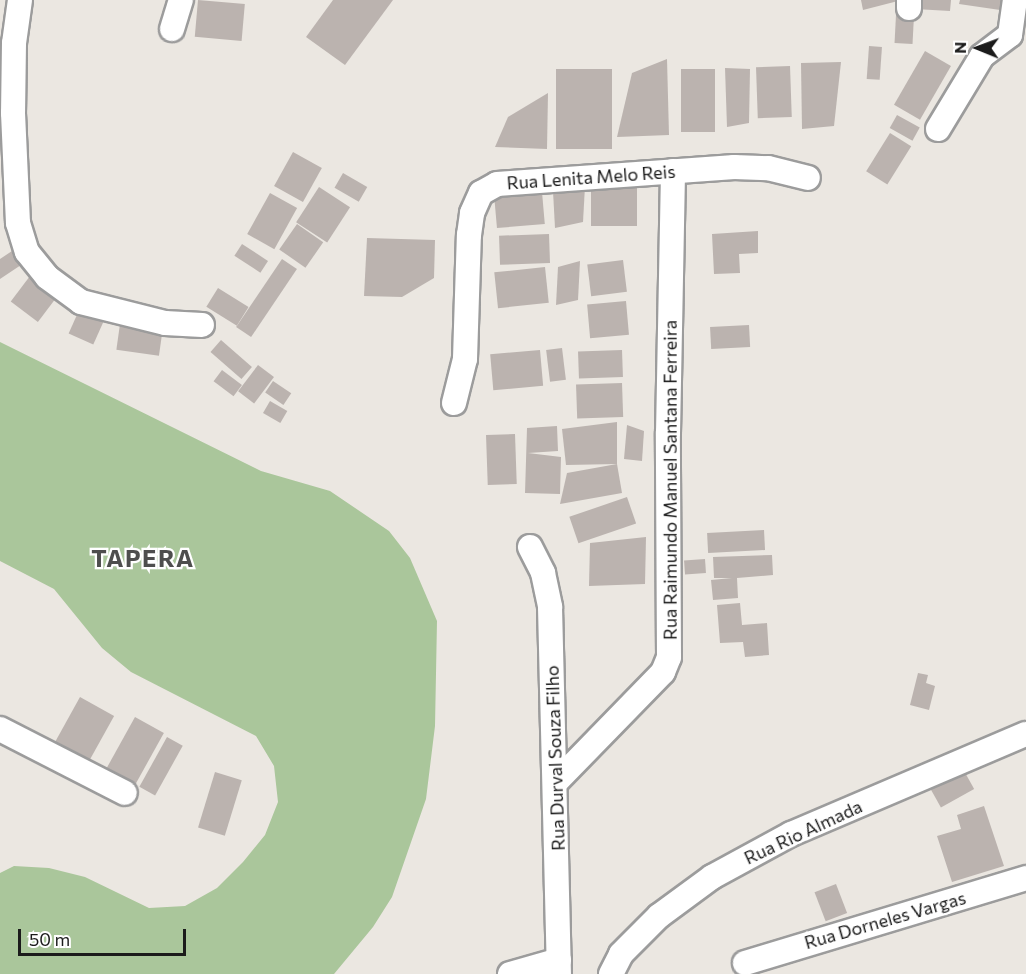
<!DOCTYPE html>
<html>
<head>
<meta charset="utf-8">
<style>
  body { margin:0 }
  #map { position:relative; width:1026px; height:974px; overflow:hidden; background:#ebe7e1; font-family:Commissioner,sans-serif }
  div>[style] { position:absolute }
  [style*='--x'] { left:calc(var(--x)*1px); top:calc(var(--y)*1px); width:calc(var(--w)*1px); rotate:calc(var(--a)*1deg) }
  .forest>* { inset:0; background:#aac69b }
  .building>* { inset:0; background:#bbb3af; transform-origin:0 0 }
  .roads { filter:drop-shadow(2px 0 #9c9c9c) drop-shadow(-2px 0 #9c9c9c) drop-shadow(0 2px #9c9c9c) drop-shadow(0 -2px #9c9c9c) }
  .minor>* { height:24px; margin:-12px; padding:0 12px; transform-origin:12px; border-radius:12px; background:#fff }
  span { translate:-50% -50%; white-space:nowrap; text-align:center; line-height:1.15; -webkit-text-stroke:4.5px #fff; paint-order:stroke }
  .street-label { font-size:18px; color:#1b1b1b }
  .district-label { font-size:24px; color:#4e4e4e; font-weight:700; letter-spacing:1.5px }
  .north { position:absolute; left:948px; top:18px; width:60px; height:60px; -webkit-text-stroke:4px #fff; paint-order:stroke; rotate:271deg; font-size:16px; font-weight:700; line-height:24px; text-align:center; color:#1b1b1b }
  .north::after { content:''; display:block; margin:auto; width:21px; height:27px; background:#1b1b1b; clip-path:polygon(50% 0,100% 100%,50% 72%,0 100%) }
  .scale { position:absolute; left:18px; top:929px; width:168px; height:27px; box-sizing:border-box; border:3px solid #1b1b1b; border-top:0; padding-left:8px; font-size:18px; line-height:21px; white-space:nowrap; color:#1b1b1b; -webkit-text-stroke:4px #fff; paint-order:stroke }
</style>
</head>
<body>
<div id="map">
  <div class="forest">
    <div style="clip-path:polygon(0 342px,261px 471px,330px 491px,389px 531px,410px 558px,437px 621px,435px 726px,426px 799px,392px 897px,373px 927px,334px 974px,0 974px,0 873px,14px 866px,49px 868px,85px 877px,149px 908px,185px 906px,217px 888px,243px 862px,265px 835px,278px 802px,274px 766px,256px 736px,131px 672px,102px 648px,54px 589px,0 561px)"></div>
  </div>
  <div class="building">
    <div style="left:198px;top:0;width:47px;height:37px;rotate:5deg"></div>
    <div style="clip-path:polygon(333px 0,393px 0,345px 65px,306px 37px)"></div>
    <div style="clip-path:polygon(861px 0,898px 0,898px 1px,863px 10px)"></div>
    <div style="clip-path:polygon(916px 0,951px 0,950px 11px,915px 9px)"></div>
    <div style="clip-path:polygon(960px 0,1009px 0,1007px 11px,959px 4px)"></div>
    <div style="left:896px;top:15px;width:18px;height:28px;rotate:3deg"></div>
    <div style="left:869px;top:46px;width:13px;height:33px;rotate:4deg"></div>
    <div style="left:925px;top:51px;width:30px;height:62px;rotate:30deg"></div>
    <div style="clip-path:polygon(667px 59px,669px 135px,617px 137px,632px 73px)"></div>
    <div style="clip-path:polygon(841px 62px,834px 126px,802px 129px,801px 63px)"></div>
    <div style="left:790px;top:66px;width:51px;height:34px;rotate:88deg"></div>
    <div style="clip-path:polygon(725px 68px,750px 69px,749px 123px,727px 127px)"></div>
    <div style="left:556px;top:69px;width:56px;height:80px"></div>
    <div style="left:681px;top:69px;width:34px;height:63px"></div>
    <div style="clip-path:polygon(548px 93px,547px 149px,495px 147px,508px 117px)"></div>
    <div style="left:897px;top:115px;width:26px;height:15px;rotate:29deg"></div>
    <div style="left:890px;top:133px;width:25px;height:45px;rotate:32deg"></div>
    <div style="left:293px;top:152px;width:33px;height:39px;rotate:29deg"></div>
    <div style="left:343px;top:173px;width:28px;height:17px;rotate:30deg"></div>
    <div style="left:637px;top:182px;width:44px;height:46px;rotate:90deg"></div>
    <div style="clip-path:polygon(585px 186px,583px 222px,555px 228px,553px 191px)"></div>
    <div style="left:319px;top:187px;width:37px;height:42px;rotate:33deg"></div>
    <div style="left:542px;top:192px;width:32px;height:48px;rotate:85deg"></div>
    <div style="left:270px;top:193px;width:31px;height:47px;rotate:29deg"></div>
    <div style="left:297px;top:224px;width:32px;height:31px;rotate:35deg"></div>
    <div style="clip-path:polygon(758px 231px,758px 253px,739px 254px,740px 273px,714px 274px,712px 234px)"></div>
    <div style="left:549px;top:234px;width:29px;height:50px;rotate:88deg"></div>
    <div style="clip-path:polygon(367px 238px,435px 240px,434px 278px,402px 297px,364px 296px)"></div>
    <div style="left:242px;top:244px;width:31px;height:14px;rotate:33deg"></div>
    <div style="clip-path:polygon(12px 251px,21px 265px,0 279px,0 259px)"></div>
    <div style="left:282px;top:259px;width:18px;height:82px;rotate:34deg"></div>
    <div style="left:623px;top:260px;width:32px;height:36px;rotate:83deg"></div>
    <div style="clip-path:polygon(580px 261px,578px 300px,556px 305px,558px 267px)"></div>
    <div style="left:545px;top:267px;width:36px;height:51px;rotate:84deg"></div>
    <div style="left:30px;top:276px;width:34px;height:32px;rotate:37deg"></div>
    <div style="left:218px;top:288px;width:36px;height:22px;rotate:32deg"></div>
    <div style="left:626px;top:301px;width:34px;height:39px;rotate:85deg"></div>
    <div style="left:80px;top:308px;width:27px;height:28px;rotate:24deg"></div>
    <div style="left:120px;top:324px;width:43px;height:26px;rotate:8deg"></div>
    <div style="left:749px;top:325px;width:22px;height:39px;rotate:87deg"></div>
    <div style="left:221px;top:340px;width:41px;height:16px;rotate:41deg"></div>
    <div style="left:562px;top:348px;width:32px;height:16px;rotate:83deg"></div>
    <div style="left:540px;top:350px;width:36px;height:50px;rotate:85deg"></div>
    <div style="left:622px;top:350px;width:27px;height:44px;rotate:88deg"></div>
    <div style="left:258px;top:365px;width:20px;height:33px;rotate:37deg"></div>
    <div style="left:222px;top:370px;width:25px;height:14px;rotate:37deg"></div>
    <div style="left:273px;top:381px;width:22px;height:14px;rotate:34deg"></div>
    <div style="left:622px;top:383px;width:34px;height:46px;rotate:88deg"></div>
    <div style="left:270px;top:401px;width:20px;height:14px;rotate:30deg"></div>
    <div style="clip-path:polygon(617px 422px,617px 464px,566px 465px,562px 429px)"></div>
    <div style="clip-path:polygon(627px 425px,644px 431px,642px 461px,624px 459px)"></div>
    <div style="clip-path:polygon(557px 426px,558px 451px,528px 453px,561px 457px,560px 494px,525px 493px,527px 428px)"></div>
    <div style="left:515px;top:434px;width:50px;height:29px;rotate:88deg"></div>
    <div style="clip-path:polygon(617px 464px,622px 493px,560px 504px,567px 473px)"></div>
    <div style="left:627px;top:497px;width:28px;height:61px;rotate:71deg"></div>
    <div style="left:764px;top:530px;width:20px;height:57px;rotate:87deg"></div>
    <div style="clip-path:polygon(646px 537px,645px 584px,589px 586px,590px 543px)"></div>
    <div style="clip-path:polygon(772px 555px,773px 575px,737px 578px,738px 598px,713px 600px,711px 580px,732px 578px,714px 578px,713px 557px)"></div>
    <div style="left:705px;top:559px;width:14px;height:21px;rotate:86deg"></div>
    <div style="clip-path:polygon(740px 603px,742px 625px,767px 623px,769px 655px,745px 657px,743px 642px,720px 643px,717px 605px)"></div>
    <div style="clip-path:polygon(918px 673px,928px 675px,926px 683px,935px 686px,929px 710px,910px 705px)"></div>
    <div style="left:80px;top:697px;width:39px;height:56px;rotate:29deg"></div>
    <div style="left:135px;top:717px;width:33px;height:58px;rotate:29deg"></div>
    <div style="left:167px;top:737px;width:18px;height:57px;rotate:29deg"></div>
    <div style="left:963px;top:769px;width:23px;height:38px;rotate:61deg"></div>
    <div style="left:215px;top:772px;width:28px;height:58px;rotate:17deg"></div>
    <div style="clip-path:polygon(984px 806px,1004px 866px,952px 882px,937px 836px,961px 829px,957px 815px)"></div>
    <div style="left:836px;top:884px;width:31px;height:23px;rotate:69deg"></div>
  </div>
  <div class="roads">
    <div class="minor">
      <div style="--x:20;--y:0;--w:43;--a:97.9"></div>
      <div style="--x:14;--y:43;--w:70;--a:90.8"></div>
      <div style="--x:13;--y:113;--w:110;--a:87.4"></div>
      <div style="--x:18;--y:223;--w:30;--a:73"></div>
      <div style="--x:27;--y:252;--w:32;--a:51"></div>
      <div style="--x:47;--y:277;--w:42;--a:36.3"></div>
      <div style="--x:81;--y:302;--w:87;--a:14"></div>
      <div style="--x:165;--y:323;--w:37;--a:3"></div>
      <div style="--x:909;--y:0;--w:8;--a:90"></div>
      <div style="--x:172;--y:29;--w:30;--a:-73"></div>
      <div style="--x:938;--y:129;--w:85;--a:-58.9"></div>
      <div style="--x:982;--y:56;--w:35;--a:-37"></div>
      <div style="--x:1010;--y:35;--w:35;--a:-82"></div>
      <div style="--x:454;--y:403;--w:45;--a:-76"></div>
      <div style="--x:465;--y:359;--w:124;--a:-88.2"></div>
      <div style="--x:469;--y:235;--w:22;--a:-82"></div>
      <div style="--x:472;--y:213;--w:22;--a:-66"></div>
      <div style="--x:481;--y:193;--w:18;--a:-29"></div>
      <div style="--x:497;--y:184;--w:238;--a:-4.1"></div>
      <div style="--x:734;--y:167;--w:34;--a:2"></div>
      <div style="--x:768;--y:168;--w:41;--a:14"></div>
      <div style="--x:530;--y:547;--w:29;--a:63"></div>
      <div style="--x:543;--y:573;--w:35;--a:78"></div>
      <div style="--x:550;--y:607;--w:367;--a:88.6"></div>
      <div style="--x:0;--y:729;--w:140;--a:27.1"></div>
      <div style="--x:557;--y:781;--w:152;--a:-45.8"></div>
      <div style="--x:663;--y:672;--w:16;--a:-68"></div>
      <div style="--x:669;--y:657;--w:224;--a:-90.3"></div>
      <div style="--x:668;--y:433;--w:262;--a:-88.9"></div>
      <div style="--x:745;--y:963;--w:294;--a:-16.8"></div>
      <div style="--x:510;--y:974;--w:51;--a:-15.9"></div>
      <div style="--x:611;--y:974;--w:22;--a:-63"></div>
      <div style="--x:621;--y:954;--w:54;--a:-45"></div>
      <div style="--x:659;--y:916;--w:66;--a:-36.3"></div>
      <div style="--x:712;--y:877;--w:90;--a:-28.6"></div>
      <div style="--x:791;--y:834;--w:255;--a:-23.1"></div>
    </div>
  </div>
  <div class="street-label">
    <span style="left:591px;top:177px;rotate:-4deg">Rua Lenita Melo Reis</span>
    <span style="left:670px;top:480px;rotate:-90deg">Rua Raimundo Manuel Santana Ferreira</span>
    <span style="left:555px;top:758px;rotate:-92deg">Rua Durval Souza Filho</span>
    <span style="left:803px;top:832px;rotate:-25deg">Rua Rio Almada</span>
    <span style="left:885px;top:920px;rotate:-16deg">Rua Dorneles Vargas</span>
  </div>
  <div class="district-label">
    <span style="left:143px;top:558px">TAPERA</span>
  </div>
  <div class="north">N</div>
  <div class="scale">50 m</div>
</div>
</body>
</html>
